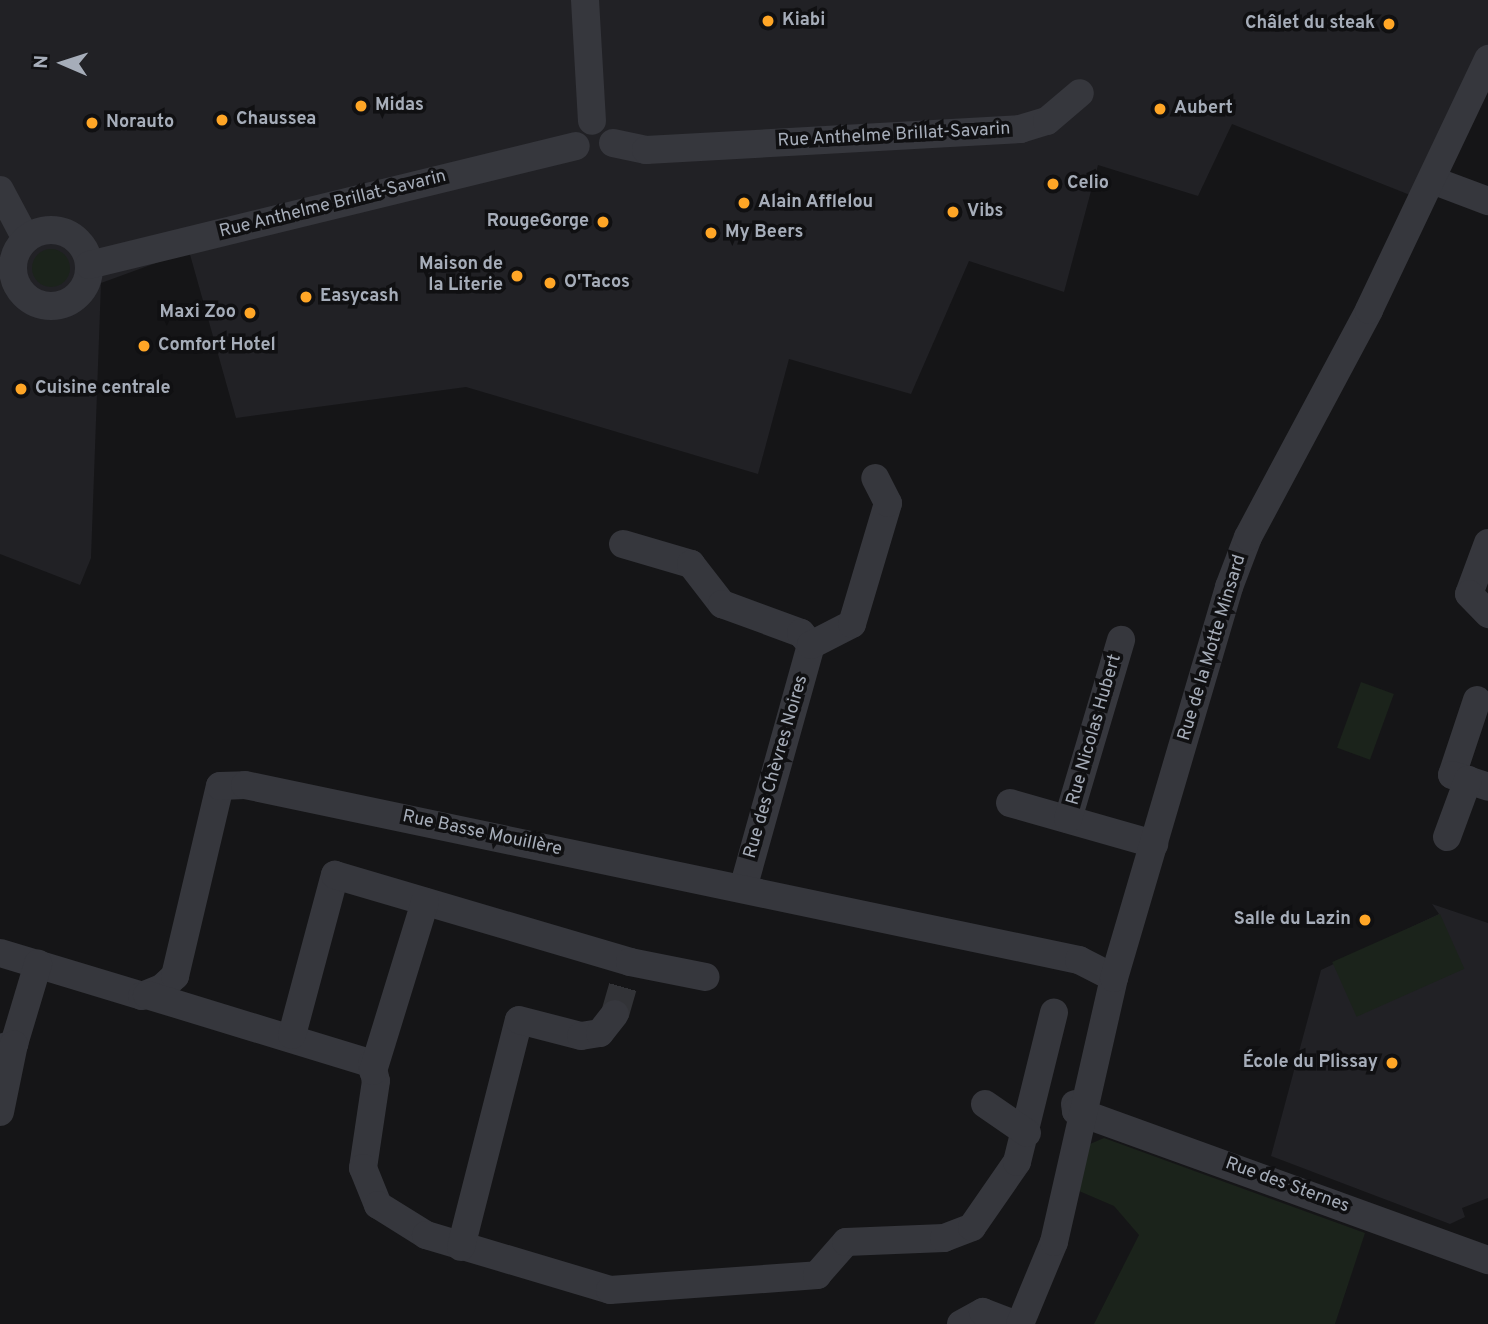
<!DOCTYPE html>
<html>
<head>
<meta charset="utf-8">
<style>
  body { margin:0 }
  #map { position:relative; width:1488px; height:1324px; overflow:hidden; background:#151517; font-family:Overpass,sans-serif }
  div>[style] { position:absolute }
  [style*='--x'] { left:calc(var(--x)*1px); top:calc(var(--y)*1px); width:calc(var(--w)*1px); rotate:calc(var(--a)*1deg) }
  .built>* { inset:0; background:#212125 }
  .green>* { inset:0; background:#1b231b; transform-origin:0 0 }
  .round { border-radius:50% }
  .minor-tunnel>* { height:28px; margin-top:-14px; transform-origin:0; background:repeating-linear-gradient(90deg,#323337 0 28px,transparent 0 42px) }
  .minor>* { height:28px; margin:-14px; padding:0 14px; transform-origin:14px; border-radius:14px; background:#36373d }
  .minor>.ring { margin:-14px; padding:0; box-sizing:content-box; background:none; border:28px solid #36373d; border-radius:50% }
  .dots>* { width:19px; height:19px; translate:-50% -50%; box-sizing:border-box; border:4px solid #101012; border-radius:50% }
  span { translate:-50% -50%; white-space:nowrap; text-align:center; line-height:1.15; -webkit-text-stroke:7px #101012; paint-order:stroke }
  .poi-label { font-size:18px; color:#a6adb9; font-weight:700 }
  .left { translate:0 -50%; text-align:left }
  .right { translate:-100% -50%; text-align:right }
  .street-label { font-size:18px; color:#a6adb9 }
  .north { position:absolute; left:28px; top:28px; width:70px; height:70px; -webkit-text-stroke:5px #101012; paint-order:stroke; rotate:273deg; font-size:19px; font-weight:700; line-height:28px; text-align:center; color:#a6adb9 }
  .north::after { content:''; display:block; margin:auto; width:24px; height:32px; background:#a6adb9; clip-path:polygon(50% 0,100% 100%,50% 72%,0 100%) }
</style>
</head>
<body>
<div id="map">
  <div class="built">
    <div style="clip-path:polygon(0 0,1488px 0,1488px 49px,1415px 197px,1232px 124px,1198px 196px,1098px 165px,1064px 292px,969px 261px,911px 394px,789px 359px,758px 474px,466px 387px,236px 418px,189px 251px,101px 283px,91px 558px,80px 585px,0 554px)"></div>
    <div style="clip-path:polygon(1432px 904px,1488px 923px,1488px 1198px,1462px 1208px,1465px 1217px,1450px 1224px,1271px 1156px,1321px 970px,1439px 914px)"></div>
  </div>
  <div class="green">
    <div class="round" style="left:32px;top:249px;width:38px;height:38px"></div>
    <div style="left:1361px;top:682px;width:35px;height:70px;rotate:20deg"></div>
    <div style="left:1440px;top:914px;width:60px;height:118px;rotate:66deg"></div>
    <div style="clip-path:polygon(1104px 1138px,1365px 1233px,1335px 1324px,1094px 1324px,1139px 1235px,1114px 1206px,1079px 1191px,1090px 1144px)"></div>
  </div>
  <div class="minor-tunnel">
    <div style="--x:615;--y:1014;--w:54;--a:-73.9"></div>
  </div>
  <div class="minor">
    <div style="--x:585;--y:0;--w:121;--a:86.7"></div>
    <div style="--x:613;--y:143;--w:34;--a:12"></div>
    <div style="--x:646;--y:150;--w:375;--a:-3.2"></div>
    <div style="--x:1020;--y:129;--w:28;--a:-17"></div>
    <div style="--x:1047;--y:121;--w:43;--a:-40.3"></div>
    <div style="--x:1432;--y:180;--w:60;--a:20.6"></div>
    <div style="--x:0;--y:190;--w:55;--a:62"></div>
    <div class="ring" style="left:13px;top:230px;width:48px;height:48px"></div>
    <div style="--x:89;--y:265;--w:501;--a:-13.73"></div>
    <div style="--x:1488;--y:543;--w:54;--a:110.4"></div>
    <div style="--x:1469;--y:594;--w:28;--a:46"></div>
    <div style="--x:623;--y:544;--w:71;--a:16.4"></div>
    <div style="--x:691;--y:564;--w:51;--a:52.2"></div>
    <div style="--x:722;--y:604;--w:84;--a:20.2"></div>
    <div style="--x:801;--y:633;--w:16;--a:50"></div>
    <div style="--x:811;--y:645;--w:253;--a:105.6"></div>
    <div style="--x:811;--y:645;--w:46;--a:-27.1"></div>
    <div style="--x:852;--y:624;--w:126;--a:-73.4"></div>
    <div style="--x:888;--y:503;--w:28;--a:-117"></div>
    <div style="--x:1477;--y:700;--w:79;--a:108.4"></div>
    <div style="--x:1452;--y:775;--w:38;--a:18"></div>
    <div style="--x:1010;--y:803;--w:150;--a:15.9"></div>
    <div style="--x:1068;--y:819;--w:187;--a:-73.5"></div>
    <div style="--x:1447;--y:837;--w:61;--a:-69.8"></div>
    <div style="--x:0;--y:953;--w:148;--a:16.8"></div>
    <div style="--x:142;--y:996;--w:22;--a:-22"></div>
    <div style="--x:162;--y:988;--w:18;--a:-43"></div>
    <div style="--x:175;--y:976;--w:195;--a:-76.7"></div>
    <div style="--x:220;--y:786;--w:25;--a:-2"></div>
    <div style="--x:245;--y:785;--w:852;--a:11.85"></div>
    <div style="--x:1079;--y:960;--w:39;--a:27"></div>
    <div style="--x:147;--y:995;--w:235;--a:17"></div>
    <div style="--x:372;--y:1064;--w:17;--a:77"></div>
    <div style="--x:376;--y:1081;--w:88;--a:98.5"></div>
    <div style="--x:363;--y:1168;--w:40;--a:68"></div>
    <div style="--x:378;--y:1205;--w:57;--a:32"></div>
    <div style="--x:426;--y:1235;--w:192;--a:16.6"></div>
    <div style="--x:610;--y:1290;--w:208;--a:-4.1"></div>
    <div style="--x:817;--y:1275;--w:44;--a:-48.7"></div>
    <div style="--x:846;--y:1242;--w:98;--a:-2.3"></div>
    <div style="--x:944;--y:1238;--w:30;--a:-21"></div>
    <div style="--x:972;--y:1227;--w:79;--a:-55.3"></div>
    <div style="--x:1017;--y:1162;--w:154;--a:-76.1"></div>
    <div style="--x:292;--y:1035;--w:166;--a:-75"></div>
    <div style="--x:335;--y:875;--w:308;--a:16.4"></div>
    <div style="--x:630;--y:962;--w:77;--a:11.2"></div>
    <div style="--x:0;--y:1048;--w:15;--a:-16"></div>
    <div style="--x:14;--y:1044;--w:84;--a:-73.3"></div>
    <div style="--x:373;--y:1071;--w:177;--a:-72.9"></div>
    <div style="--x:985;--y:1104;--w:51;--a:34.6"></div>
    <div style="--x:1075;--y:1104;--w:7;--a:82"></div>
    <div style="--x:1076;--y:1111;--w:438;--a:19.9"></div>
    <div style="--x:0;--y:1112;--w:69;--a:-78.4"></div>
    <div style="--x:461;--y:1247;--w:234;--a:-75.7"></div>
    <div style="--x:519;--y:1020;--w:64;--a:14.5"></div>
    <div style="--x:581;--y:1036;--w:19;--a:-9"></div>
    <div style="--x:600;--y:1033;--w:24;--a:-52"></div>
    <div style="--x:961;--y:1324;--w:25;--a:-29"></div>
    <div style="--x:983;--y:1312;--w:34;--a:21"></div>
    <div style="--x:1020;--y:1324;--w:89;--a:-67.5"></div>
    <div style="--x:1054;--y:1242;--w:271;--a:-77.2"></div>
    <div style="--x:1114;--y:978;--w:408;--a:-73.6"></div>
    <div style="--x:1229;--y:587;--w:53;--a:-69.2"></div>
    <div style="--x:1248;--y:537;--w:257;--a:-61.9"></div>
    <div style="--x:1369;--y:310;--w:278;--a:-64.6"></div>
  </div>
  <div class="dots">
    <div style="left:768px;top:21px;background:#ffa626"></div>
    <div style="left:1389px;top:24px;background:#ffa626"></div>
    <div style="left:361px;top:106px;background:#ffa626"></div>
    <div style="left:1160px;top:109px;background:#ffa626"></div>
    <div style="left:222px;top:120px;background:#ffa626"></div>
    <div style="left:92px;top:123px;background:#ffa626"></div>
    <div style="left:1053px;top:184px;background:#ffa626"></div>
    <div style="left:744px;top:203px;background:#ffa626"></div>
    <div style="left:953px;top:212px;background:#ffa626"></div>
    <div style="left:603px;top:222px;background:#ffa626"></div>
    <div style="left:711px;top:233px;background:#ffa626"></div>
    <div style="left:517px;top:276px;background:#ffa626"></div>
    <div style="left:550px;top:283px;background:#ffa626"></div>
    <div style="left:306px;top:297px;background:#ffa626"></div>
    <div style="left:250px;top:313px;background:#ffa626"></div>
    <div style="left:144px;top:346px;background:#ffa626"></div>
    <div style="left:21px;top:389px;background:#ffa626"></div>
    <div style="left:1365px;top:920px;background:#ffa626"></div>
    <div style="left:1392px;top:1063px;background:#ffa626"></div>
  </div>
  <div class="poi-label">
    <span class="left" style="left:782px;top:21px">Kiabi</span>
    <span class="right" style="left:1375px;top:24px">Châlet du steak</span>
    <span class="left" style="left:375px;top:106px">Midas</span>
    <span class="left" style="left:1174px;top:109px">Aubert</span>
    <span class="left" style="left:236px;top:120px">Chaussea</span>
    <span class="left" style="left:106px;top:123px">Norauto</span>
    <span class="left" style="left:1067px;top:184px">Celio</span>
    <span class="left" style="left:758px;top:203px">Alain Afflelou</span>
    <span class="left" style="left:967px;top:212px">Vibs</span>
    <span class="right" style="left:589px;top:222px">RougeGorge</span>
    <span class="left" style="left:725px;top:233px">My Beers</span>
    <span class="right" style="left:503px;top:276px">Maison de<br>la Literie</span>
    <span class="left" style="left:564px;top:283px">O'Tacos</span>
    <span class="left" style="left:320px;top:297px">Easycash</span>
    <span class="right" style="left:236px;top:313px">Maxi Zoo</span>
    <span class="left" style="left:158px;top:346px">Comfort Hotel</span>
    <span class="left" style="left:35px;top:389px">Cuisine centrale</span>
    <span class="right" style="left:1351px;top:920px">Salle du Lazin</span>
    <span class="right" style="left:1378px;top:1063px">École du Plissay</span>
  </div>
  <div class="street-label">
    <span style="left:894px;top:136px;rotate:-3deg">Rue Anthelme Brillat-Savarin</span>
    <span style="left:333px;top:205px;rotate:-14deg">Rue Anthelme Brillat-Savarin</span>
    <span style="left:1213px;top:648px;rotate:-73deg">Rue de la Motte Minsard</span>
    <span style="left:1095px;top:730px;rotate:-74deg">Rue Nicolas Hubert</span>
    <span style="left:777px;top:767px;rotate:-74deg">Rue des Chèvres Noires</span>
    <span style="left:482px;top:834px;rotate:12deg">Rue Basse Mouillère</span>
    <span style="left:1287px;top:1186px;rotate:20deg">Rue des Sternes</span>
  </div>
  <div class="north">N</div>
</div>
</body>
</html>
